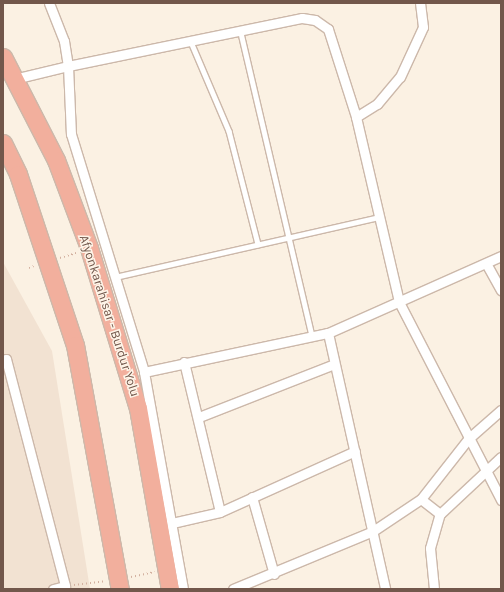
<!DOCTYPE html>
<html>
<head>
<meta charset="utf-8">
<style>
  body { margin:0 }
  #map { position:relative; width:504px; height:592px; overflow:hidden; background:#fbf1e3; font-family:Karla,sans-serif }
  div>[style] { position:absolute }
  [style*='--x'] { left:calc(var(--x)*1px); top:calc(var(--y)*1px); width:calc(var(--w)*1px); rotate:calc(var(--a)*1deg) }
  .residential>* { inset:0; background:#f2e2d2 }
  .path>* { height:2px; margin-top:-1px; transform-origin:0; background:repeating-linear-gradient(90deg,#d3b1a0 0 1px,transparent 0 4px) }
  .roads { filter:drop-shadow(1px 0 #ccb8aa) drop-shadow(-1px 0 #ccb8aa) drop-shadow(0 1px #ccb8aa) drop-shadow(0 -1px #ccb8aa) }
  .lane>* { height:4.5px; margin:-2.25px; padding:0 2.25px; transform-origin:2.25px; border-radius:2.25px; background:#fff }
  .street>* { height:9px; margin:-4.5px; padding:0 4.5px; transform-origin:4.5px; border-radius:4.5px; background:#fff }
  .highway>* { height:17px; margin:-8.5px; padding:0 8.5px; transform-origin:8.5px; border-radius:8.5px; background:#f2af9d }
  span { translate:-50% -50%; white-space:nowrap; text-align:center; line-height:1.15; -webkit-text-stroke:3px #fef5e9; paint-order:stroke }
  .street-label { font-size:13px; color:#72574b }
  .frame { position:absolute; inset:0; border:4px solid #72574b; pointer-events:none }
</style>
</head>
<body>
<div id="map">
  <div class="residential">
    <div style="clip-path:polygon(3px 262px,52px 351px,90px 589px,3px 589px)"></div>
  </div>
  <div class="path">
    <div style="--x:60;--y:258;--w:17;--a:-17"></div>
    <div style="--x:29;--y:268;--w:5;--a:-22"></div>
    <div style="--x:131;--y:577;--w:24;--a:-12"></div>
    <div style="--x:74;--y:585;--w:31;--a:-7"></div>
  </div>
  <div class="roads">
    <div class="lane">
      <div style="--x:241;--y:33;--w:311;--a:76.8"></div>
      <div style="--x:191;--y:42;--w:97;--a:66.9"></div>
      <div style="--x:229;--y:131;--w:117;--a:75.6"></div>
      <div style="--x:115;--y:277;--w:271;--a:-12.8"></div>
    </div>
    <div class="street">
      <div style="--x:49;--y:3;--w:41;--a:68.5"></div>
      <div style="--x:64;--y:41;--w:25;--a:81"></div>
      <div style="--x:68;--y:66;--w:239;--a:-11.6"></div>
      <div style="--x:302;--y:18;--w:13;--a:9"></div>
      <div style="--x:315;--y:20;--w:16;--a:35"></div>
      <div style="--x:328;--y:29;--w:92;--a:72.3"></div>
      <div style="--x:356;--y:117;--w:190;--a:76.9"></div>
      <div style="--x:399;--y:302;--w:223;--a:62.7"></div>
      <div style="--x:14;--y:79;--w:56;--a:-13.5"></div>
      <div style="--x:68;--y:66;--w:68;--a:87.5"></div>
      <div style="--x:71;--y:134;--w:249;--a:72.9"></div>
      <div style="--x:144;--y:372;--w:220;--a:79.8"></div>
      <div style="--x:356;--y:117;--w:25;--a:-32"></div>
      <div style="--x:377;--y:104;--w:35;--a:-50"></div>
      <div style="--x:400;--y:77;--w:55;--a:-65.3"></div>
      <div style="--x:423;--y:27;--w:24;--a:-97"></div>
      <div style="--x:487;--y:265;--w:29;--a:61"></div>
      <div style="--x:328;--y:333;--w:262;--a:77.4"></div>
      <div style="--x:3;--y:360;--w:3;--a:-18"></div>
      <div style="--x:6;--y:359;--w:235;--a:75.4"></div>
      <div style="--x:184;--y:362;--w:154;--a:76.5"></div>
      <div style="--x:144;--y:372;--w:188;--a:-12"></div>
      <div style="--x:328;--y:333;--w:189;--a:-24"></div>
      <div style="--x:199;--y:417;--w:145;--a:-21.4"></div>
      <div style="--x:252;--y:497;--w:80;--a:74.1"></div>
      <div style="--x:440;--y:514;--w:24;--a:-142"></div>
      <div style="--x:421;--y:499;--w:76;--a:-51.9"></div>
      <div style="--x:468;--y:439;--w:44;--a:-41.3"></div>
      <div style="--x:172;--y:523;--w:49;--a:-12.9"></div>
      <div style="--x:220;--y:512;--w:148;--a:-24.3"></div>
      <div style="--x:53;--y:589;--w:12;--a:-14"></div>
      <div style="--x:65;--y:586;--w:3;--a:90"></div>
      <div style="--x:233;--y:589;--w:152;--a:-22.5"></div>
      <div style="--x:373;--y:531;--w:58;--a:-33.7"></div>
      <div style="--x:434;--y:589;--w:41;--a:-95.6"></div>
      <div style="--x:430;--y:548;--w:35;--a:-74"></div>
      <div style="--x:440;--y:514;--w:83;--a:-43.1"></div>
    </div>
    <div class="highway">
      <div style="--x:3;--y:57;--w:116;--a:62.8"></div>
      <div style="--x:56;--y:160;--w:94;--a:69.4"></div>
      <div style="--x:89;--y:248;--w:167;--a:73"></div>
      <div style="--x:138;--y:408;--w:184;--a:80"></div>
      <div style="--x:3;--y:143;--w:34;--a:64"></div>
      <div style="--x:18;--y:174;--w:180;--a:71.6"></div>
      <div style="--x:75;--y:345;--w:248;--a:79.6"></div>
    </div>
  </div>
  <div class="street-label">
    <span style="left:109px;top:316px;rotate:72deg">Afyonkarahisar - Burdur Yolu</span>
  </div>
  <div class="frame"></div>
</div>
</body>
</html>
